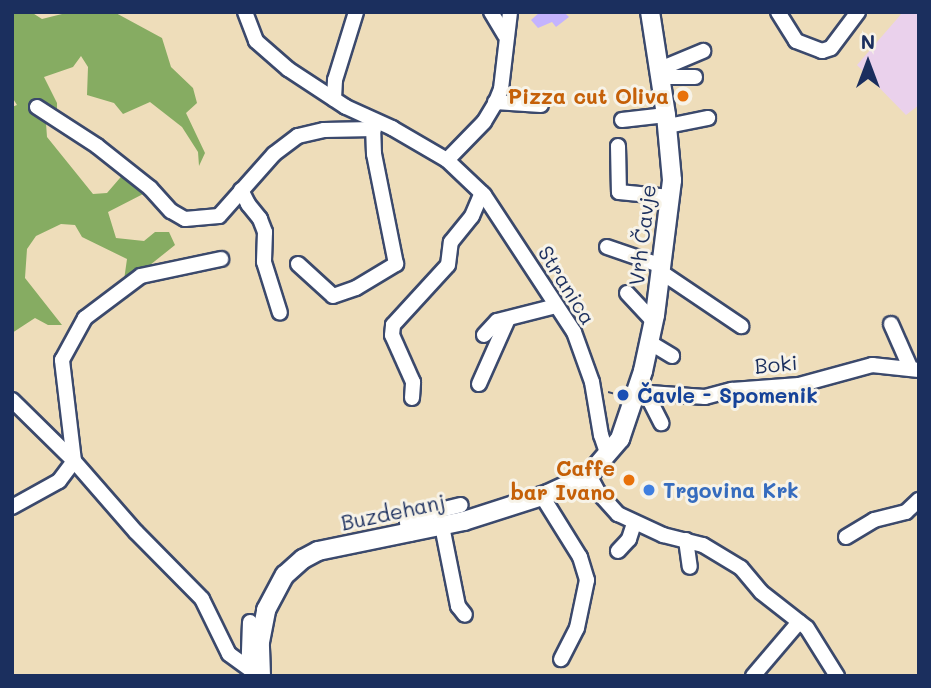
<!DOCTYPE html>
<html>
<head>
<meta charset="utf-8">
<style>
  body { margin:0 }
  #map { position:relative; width:931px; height:688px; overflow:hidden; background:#eeddba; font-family:Mali,sans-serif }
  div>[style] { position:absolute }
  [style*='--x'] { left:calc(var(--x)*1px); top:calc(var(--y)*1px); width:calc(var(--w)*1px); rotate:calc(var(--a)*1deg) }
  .built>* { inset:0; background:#ead1ec }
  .forest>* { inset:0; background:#86ac62 }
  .building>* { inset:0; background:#c4b3fe }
  .path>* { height:2px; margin-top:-1px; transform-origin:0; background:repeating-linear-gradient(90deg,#3b496c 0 5px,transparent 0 10px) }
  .roads { filter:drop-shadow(2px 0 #3b496c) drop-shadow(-2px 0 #3b496c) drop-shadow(0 2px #3b496c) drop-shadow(0 -2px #3b496c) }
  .minor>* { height:14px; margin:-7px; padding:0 7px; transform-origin:7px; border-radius:7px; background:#fff }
  .major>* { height:18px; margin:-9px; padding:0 9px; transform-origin:9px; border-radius:9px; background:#fff }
  .dots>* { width:19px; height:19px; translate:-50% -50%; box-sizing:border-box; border:4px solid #f7f3e8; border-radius:50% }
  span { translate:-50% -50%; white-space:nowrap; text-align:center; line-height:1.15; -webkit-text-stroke:6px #f7f3e8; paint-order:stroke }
  .food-label { font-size:21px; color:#c56008; font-weight:700 }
  .right { translate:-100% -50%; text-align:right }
  .street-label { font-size:21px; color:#1b2f5e }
  .transit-label { font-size:21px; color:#164399; font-weight:700 }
  .left { translate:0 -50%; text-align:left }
  .shop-label { font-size:21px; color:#366cbe; font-weight:700 }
  .frame { position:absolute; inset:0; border:14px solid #1b2f5e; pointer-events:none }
  .north { position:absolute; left:833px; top:28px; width:70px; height:70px; -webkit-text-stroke:5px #f7f3e8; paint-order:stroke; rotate:0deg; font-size:19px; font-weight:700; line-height:28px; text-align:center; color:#1b2f5e }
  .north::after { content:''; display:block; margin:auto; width:24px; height:32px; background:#1b2f5e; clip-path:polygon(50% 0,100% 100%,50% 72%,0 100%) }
</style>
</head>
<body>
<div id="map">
  <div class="built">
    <div style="clip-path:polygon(903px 12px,919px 12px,919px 105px,906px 115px,857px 65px)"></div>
  </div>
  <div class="forest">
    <div style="clip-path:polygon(12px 12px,31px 12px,42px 19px,70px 12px,114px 12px,162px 38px,171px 67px,193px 88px,197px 103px,186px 113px,205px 153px,199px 166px,198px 152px,182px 127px,150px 102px,123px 114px,114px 103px,87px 95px,88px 67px,81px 56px,73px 67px,44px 77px,57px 103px,57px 118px,45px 109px,47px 137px,93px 194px,107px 193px,126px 171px,147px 192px,108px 212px,116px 238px,144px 241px,155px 232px,169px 232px,175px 245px,140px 273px,128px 298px,102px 307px,123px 287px,127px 259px,82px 237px,75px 225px,61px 224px,36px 236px,27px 249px,25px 278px,62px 325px,48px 325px,35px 318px,12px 333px,12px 107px,17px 105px,12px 97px)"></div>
  </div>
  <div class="building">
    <div style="clip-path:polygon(540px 12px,564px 12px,569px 17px,556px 27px,552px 22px,538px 28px,531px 20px)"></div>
  </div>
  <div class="path">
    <div style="--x:608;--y:392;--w:11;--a:15"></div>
  </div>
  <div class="roads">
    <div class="minor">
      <div style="--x:245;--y:12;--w:31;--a:69"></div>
      <div style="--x:256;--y:41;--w:43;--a:41.2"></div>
      <div style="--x:288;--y:69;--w:69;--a:33.2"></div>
      <div style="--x:346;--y:107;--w:51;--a:24.5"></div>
      <div style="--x:392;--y:128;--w:64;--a:30.2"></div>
      <div style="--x:447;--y:160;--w:51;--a:43.4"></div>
      <div style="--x:484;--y:195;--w:164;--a:56.7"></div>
      <div style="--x:574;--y:332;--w:53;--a:70.2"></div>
      <div style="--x:592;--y:382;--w:54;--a:80.4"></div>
      <div style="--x:601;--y:435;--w:21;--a:71"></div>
      <div style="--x:491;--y:12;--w:27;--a:59"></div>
      <div style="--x:778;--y:12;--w:34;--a:58"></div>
      <div style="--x:796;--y:41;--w:28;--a:21"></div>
      <div style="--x:822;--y:51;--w:9;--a:-18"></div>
      <div style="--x:831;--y:48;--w:45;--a:-53.1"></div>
      <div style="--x:660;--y:69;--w:47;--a:-22.7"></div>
      <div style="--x:661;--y:77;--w:34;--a:0"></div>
      <div style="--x:334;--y:99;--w:19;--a:-87"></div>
      <div style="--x:335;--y:80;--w:71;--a:-72.8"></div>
      <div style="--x:495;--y:102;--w:46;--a:3.7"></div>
      <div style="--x:37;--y:107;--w:72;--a:33"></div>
      <div style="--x:97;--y:146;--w:68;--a:38.4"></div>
      <div style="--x:150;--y:188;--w:31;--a:48"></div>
      <div style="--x:171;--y:211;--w:16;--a:30"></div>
      <div style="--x:185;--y:219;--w:34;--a:-5"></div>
      <div style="--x:219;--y:216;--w:83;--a:-48.4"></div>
      <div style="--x:274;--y:154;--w:30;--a:-37"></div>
      <div style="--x:298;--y:136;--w:27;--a:-13"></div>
      <div style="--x:324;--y:130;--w:50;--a:-1.1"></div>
      <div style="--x:622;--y:120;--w:44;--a:-6.5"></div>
      <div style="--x:668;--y:126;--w:41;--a:-11.3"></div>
      <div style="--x:618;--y:146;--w:46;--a:88.8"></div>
      <div style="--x:619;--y:192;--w:51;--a:5.6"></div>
      <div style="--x:447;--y:160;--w:53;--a:-45.8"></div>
      <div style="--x:484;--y:122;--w:21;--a:-59"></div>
      <div style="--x:495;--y:104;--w:16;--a:-68"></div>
      <div style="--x:501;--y:89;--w:78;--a:-83.3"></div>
      <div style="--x:241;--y:190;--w:16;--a:63"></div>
      <div style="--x:248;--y:204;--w:19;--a:51"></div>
      <div style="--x:260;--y:219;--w:14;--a:69"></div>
      <div style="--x:265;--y:232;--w:30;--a:92"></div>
      <div style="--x:264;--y:262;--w:53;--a:72.6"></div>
      <div style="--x:607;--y:247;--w:58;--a:19.1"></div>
      <div style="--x:298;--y:264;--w:47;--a:42.4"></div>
      <div style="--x:333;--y:296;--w:24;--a:-19"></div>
      <div style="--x:356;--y:288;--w:47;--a:-31"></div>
      <div style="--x:396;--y:264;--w:112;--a:-101.3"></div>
      <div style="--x:374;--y:154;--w:33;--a:-92"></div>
      <div style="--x:661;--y:272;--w:97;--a:34"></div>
      <div style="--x:627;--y:293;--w:40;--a:47"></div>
      <div style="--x:891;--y:324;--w:47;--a:66.2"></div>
      <div style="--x:484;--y:335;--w:19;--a:-47"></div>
      <div style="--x:497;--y:321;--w:61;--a:-14.3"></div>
      <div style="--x:649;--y:342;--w:27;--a:31"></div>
      <div style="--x:479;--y:384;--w:71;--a:-66"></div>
      <div style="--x:636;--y:392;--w:69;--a:4.1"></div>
      <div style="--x:705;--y:397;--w:28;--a:-15"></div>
      <div style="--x:732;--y:390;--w:67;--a:-4.3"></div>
      <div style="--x:799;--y:385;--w:76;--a:-15.3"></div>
      <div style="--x:872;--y:365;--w:47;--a:6.1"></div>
      <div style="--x:646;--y:393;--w:34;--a:63"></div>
      <div style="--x:412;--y:398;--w:16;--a:-86"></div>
      <div style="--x:413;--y:382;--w:51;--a:-114.1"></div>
      <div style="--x:392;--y:335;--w:10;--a:-84"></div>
      <div style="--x:393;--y:325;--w:81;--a:-47.5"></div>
      <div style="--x:448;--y:265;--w:23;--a:-83"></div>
      <div style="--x:451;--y:242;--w:33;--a:-51"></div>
      <div style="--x:472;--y:216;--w:25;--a:-67"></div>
      <div style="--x:12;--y:400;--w:87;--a:44.5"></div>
      <div style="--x:74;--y:461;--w:94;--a:48.9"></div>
      <div style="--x:136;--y:532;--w:94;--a:45.4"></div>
      <div style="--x:202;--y:599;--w:61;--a:63.9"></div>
      <div style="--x:229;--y:654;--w:37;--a:36"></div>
      <div style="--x:589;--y:475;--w:19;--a:62"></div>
      <div style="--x:598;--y:492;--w:30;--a:48"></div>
      <div style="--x:618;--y:514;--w:50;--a:25"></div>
      <div style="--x:663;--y:535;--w:41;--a:14"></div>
      <div style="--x:703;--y:545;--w:44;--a:31.2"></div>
      <div style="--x:741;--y:568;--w:31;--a:50"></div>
      <div style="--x:761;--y:592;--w:58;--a:38"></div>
      <div style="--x:807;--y:628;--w:57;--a:58"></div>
      <div style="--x:542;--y:496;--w:72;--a:58.1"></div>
      <div style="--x:580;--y:557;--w:24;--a:73"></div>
      <div style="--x:587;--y:580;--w:49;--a:101.8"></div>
      <div style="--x:577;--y:628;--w:35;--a:117"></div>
      <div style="--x:12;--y:507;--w:54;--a:-29"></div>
      <div style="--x:59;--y:481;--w:25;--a:-53"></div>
      <div style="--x:74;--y:461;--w:102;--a:-96.8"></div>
      <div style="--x:62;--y:360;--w:48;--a:-61.3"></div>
      <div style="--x:85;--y:318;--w:70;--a:-36.9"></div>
      <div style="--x:141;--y:276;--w:82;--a:-12"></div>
      <div style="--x:442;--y:526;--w:82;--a:78.7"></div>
      <div style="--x:458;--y:606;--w:11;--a:52"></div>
      <div style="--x:410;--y:534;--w:12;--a:-104"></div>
      <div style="--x:407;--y:522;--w:6;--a:-51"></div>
      <div style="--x:411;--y:517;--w:51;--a:-13.5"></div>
      <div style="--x:846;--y:537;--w:33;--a:-31"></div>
      <div style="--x:874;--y:520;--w:33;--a:-14"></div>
      <div style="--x:906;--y:512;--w:18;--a:-43"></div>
      <div style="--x:686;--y:540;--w:27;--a:82"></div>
      <div style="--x:618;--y:551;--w:16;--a:-47"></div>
      <div style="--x:629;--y:539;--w:16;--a:-72"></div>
      <div style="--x:250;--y:622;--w:34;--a:92"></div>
      <div style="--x:249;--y:656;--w:14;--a:30"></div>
      <div style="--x:753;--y:676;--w:71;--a:-49.6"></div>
    </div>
    <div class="major">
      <div style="--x:261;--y:676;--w:34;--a:-92"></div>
      <div style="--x:260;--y:642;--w:33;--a:-79"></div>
      <div style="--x:266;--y:610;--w:40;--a:-62"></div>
      <div style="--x:285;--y:575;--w:24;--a:-42"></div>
      <div style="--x:303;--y:559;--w:17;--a:-28"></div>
      <div style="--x:318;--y:551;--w:149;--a:-11.6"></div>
      <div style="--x:464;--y:521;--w:88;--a:-17.8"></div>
      <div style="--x:548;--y:494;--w:45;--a:-24.9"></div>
      <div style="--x:589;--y:475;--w:48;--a:-49.3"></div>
      <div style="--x:620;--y:439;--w:72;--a:-71.3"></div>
      <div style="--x:643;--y:371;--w:57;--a:-77.9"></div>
      <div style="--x:655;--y:315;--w:136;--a:-82.8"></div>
      <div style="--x:672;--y:180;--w:65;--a:-95.3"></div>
      <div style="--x:666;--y:115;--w:104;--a:-98.8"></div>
    </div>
  </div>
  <div class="dots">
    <div style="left:683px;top:96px;background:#e8710a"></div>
    <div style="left:623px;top:395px;background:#1a4fb4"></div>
    <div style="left:629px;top:480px;background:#e8710a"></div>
    <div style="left:649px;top:490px;background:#3f7fe0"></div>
  </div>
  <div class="food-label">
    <span class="right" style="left:669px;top:96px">Pizza cut Oliva</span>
    <span class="right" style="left:615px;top:480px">Caffe<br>bar Ivano</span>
  </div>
  <div class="street-label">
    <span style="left:642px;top:235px;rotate:-83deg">Vrh Čavje</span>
    <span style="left:567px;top:285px;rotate:58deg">Stranica</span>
    <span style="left:776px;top:364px;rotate:-5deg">Boki</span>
    <span style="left:393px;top:512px;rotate:-12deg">Buzdehanj</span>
  </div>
  <div class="transit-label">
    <span class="left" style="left:637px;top:395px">Čavle - Spomenik</span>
  </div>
  <div class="shop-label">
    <span class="left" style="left:663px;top:490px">Trgovina Krk</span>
  </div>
  <div class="frame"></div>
  <div class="north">N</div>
</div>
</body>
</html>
